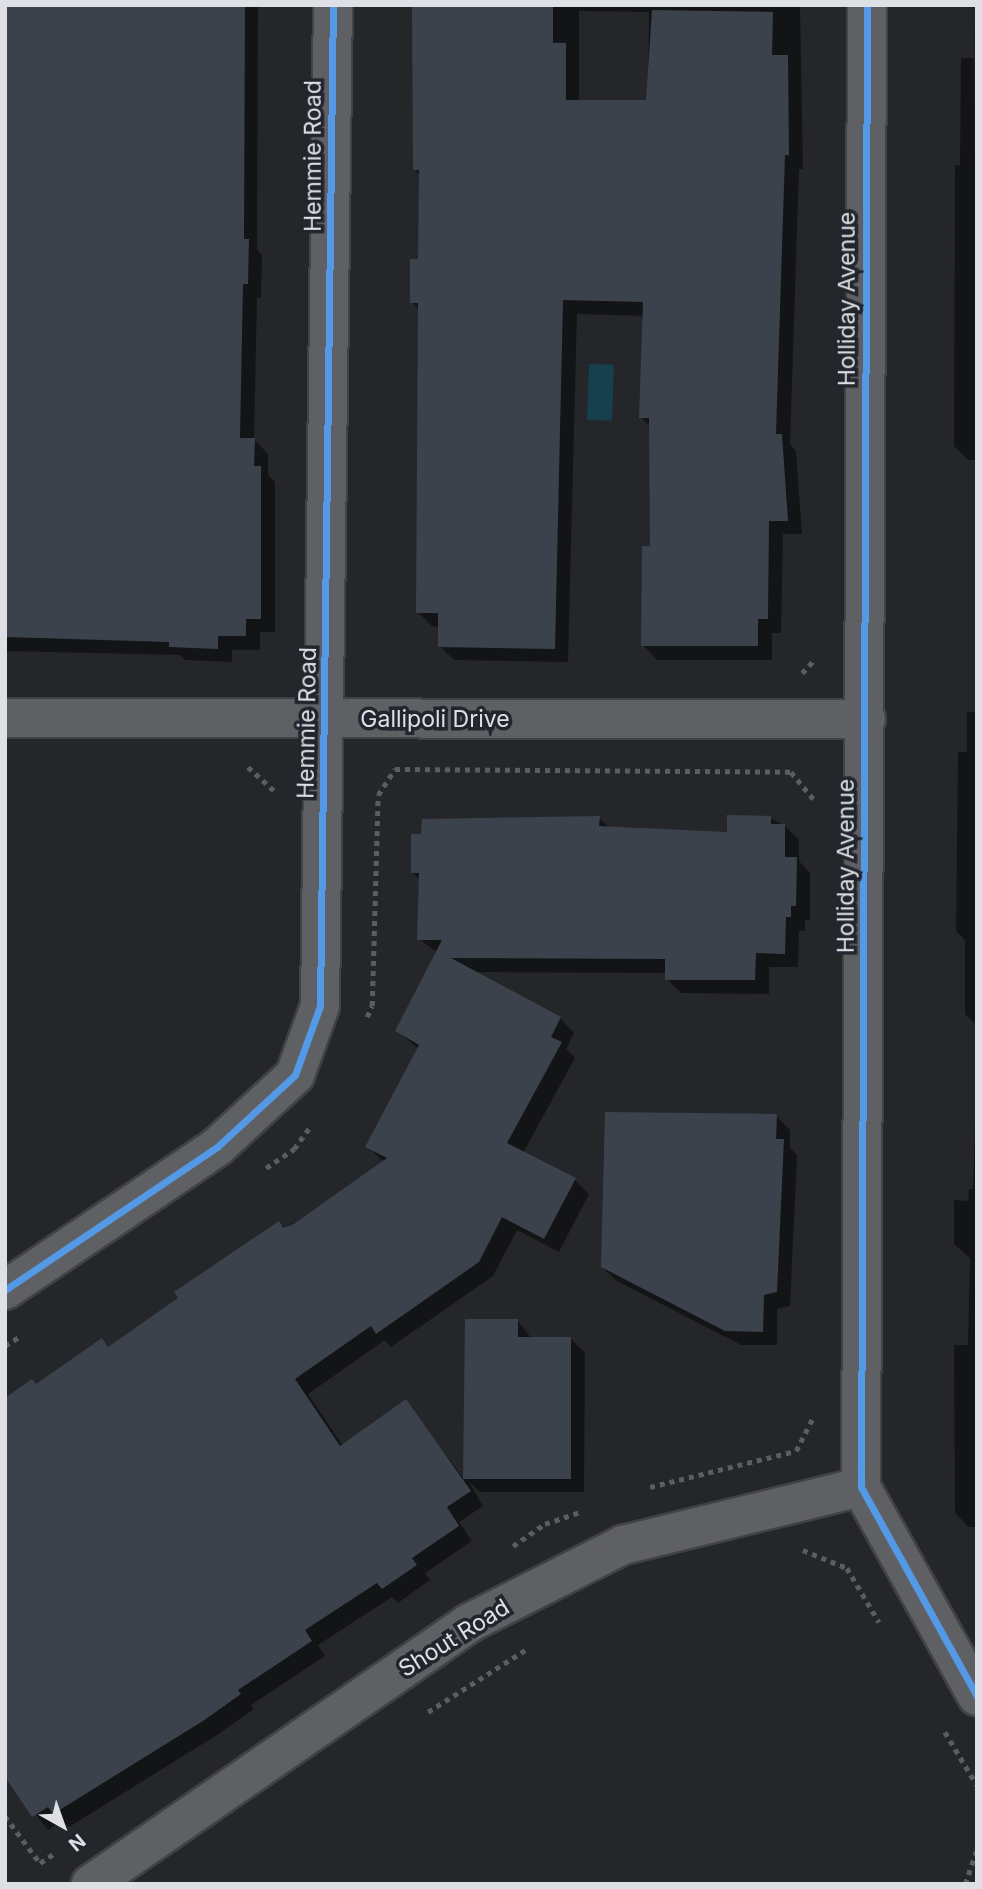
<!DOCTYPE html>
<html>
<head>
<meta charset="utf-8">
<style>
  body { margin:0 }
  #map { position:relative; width:982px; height:1889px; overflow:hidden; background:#25262a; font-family:Inter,sans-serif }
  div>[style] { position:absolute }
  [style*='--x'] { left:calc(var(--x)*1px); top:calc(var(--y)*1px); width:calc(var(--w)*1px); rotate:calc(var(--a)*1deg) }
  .water>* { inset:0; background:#16404e; transform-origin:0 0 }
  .shadow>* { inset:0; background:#0007 }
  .building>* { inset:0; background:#3c424b }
  .path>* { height:4.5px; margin-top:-2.25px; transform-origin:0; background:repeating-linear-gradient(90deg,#5c5d61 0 5px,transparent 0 10px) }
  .roads { filter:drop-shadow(2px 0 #404245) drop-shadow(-2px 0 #404245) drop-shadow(0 2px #404245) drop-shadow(0 -2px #404245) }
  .minor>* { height:38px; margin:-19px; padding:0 19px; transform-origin:19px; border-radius:19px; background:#5f6063 }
  .cycleway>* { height:7px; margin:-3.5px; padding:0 3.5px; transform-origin:3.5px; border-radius:3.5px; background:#5399e6 }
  span { translate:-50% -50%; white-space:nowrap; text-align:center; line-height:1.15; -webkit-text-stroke:7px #22252d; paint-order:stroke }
  .street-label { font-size:23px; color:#dee0e6 }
  .frame { position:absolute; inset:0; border:7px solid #dee0e6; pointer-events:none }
  .north { position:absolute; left:28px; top:1791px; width:70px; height:70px; -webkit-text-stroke:5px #22252d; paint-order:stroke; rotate:140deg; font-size:19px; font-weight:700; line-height:28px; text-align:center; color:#dee0e6 }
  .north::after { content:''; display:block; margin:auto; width:24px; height:32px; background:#dee0e6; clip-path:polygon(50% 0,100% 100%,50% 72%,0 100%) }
</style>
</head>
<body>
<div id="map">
  <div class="water">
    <div style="left:589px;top:364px;width:25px;height:56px;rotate:2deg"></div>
  </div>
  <div class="shadow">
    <div style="clip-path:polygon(5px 5px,258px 5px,257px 250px,262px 255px,261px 298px,257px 298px,254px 439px,268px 454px,268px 475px,275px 482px,275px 632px,260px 632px,260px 650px,232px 650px,232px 662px,185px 660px,180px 655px,5px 651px)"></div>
    <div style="clip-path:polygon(evenodd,414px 5px,800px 5px,803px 169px,799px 169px,790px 444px,796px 451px,802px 534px,783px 534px,781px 633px,772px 633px,772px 660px,657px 660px,643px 645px,652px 548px,651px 428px,641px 417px,645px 316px,577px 314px,568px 662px,454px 660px,440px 646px,440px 627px,432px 626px,418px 612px,420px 311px,412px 302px,420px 261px,421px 176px,414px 169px,414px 5px,579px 11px,649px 12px,648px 102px,579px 102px,579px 11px)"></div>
    <div style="clip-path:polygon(974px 15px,977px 460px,968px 460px,954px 446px,955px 165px,960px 165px,961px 58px,974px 58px)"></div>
    <div style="clip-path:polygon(967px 712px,977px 712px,977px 1026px,965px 1014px,965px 940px,956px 931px,958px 752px,967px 752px)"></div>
    <div style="clip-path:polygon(599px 818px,609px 827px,641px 828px,646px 833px,728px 834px,770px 818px,785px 826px,799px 840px,799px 861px,810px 873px,810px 920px,805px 920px,805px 931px,799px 931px,798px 967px,769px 967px,769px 994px,681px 993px,667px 979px,667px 973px,473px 972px,560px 1018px,574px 1033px,566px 1049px,575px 1058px,523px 1153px,575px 1180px,589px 1194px,559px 1252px,517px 1230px,493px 1276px,391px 1347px,385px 1340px,308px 1394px,343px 1446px,406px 1402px,465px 1480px,467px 1321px,518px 1321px,532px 1339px,571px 1339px,585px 1353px,584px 1492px,480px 1492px,469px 1482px,483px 1506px,459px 1522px,472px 1541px,425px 1573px,430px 1580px,398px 1603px,392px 1597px,318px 1645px,325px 1656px,251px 1705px,254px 1709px,217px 1735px,69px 1827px,62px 1821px,48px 1830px,5px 1774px,37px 1386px,101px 1340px,109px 1348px,384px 1162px,367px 1146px,419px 1049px,397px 1031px,438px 953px,419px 939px,420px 880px,412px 872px)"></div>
    <div style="clip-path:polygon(977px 1055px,977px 1527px,969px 1527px,955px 1513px,954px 1345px,968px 1345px,970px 1258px,954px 1244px,954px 1200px,968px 1201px,969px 1189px,973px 1189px)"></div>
    <div style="clip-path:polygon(776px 1116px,790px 1130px,790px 1148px,797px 1155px,790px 1306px,777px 1309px,777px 1345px,741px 1345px,617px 1281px,602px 1267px)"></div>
  </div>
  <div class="building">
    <div style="clip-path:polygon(5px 5px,245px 5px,244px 239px,249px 239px,248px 284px,243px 284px,240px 438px,255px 438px,254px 466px,261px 466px,261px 619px,246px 619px,246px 636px,218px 636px,218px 649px,169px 647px,169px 642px,5px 637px)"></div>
    <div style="clip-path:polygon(412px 5px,553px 5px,553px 43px,566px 43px,566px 100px,646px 100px,652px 10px,773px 12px,772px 55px,788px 55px,789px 155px,785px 155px,776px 434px,782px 434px,788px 521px,769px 521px,768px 619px,758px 619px,758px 646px,641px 646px,642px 546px,650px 546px,649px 418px,639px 418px,643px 302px,563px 300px,555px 649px,438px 647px,438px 613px,416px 613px,418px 303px,410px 303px,410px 259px,418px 259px,419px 170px,413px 170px)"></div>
    <div style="clip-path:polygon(727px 815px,771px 816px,771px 824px,785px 824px,785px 857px,797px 857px,796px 906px,791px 906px,791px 917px,786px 917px,785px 954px,756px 953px,755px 980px,665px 980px,665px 959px,451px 958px,561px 1017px,551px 1037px,562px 1042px,507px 1143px,576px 1178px,544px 1239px,502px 1217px,479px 1262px,376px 1334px,371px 1326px,295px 1379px,340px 1446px,406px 1399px,471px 1491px,447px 1507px,459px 1526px,412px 1558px,417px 1565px,382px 1589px,377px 1583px,305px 1630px,312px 1641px,238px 1690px,241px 1694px,203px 1721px,53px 1814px,48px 1807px,32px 1817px,5px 1777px,5px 1398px,32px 1379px,36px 1384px,102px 1338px,108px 1347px,178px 1298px,174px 1292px,279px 1221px,283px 1228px,292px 1225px,387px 1158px,365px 1147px,419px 1045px,395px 1031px,442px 940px,417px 940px,419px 873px,411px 873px,411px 834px,421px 834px,422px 819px,600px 816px,599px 826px,727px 832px)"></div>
    <div style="clip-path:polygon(605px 1112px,777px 1114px,776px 1139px,784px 1139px,777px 1292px,764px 1295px,763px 1332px,725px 1331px,601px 1267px)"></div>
    <div style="clip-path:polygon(465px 1319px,518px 1319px,518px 1337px,571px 1337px,571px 1479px,463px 1479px)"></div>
  </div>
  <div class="path">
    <div style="--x:802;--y:673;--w:19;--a:-47"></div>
    <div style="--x:248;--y:767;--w:36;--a:42"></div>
    <div style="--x:367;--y:1017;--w:12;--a:-66"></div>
    <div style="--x:372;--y:1006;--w:211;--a:-88.4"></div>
    <div style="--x:378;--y:795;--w:31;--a:-57"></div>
    <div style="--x:395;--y:769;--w:396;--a:0.4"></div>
    <div style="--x:791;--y:772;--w:38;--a:50"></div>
    <div style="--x:266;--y:1168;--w:34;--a:-34"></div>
    <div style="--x:294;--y:1149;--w:27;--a:-54"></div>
    <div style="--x:5;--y:1346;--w:20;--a:-33"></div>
    <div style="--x:650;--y:1487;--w:150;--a:-13.9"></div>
    <div style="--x:796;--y:1451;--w:37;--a:-63"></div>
    <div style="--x:513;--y:1546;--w:39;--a:-35"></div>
    <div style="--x:545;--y:1524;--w:36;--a:-19"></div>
    <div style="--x:803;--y:1550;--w:48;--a:22.2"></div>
    <div style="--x:847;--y:1568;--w:63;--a:59.3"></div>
    <div style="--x:428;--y:1712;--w:117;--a:-32.5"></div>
    <div style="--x:945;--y:1732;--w:62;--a:58.9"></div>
    <div style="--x:5;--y:1816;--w:59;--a:53.3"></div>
    <div style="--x:40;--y:1863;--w:18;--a:-34"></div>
    <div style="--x:965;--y:1884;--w:36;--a:-71"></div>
  </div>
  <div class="roads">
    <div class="minor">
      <div style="--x:867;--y:5;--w:1482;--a:90.23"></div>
      <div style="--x:861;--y:1487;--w:239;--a:61"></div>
      <div style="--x:5;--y:718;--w:861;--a:0.07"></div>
      <div style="--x:5;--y:1290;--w:256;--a:-34"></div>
      <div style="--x:217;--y:1147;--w:106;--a:-42.7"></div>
      <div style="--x:295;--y:1075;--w:73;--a:-70.1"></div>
      <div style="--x:320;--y:1006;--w:1001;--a:-89.26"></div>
      <div style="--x:91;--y:1884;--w:459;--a:-34.6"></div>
      <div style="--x:469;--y:1623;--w:173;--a:-26.9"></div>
      <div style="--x:623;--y:1545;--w:245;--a:-13.7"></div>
    </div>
  </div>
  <div class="cycleway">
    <div style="--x:867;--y:5;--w:1482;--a:90.23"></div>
    <div style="--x:861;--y:1487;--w:239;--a:61"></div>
    <div style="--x:5;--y:1290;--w:256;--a:-34"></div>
    <div style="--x:217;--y:1147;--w:106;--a:-42.7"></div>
    <div style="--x:295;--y:1075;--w:73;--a:-70.1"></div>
    <div style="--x:320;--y:1006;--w:1001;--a:-89.26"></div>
  </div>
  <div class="street-label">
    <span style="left:313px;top:156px;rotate:-90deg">Hemmie Road</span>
    <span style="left:847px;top:299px;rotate:-90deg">Holliday Avenue</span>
    <span style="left:435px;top:719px">Gallipoli Drive</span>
    <span style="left:307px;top:723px;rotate:-89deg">Hemmie Road</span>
    <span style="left:846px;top:866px;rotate:-90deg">Holliday Avenue</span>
    <span style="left:454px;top:1638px;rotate:-32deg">Shout Road</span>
  </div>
  <div class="frame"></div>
  <div class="north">N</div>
</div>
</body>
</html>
